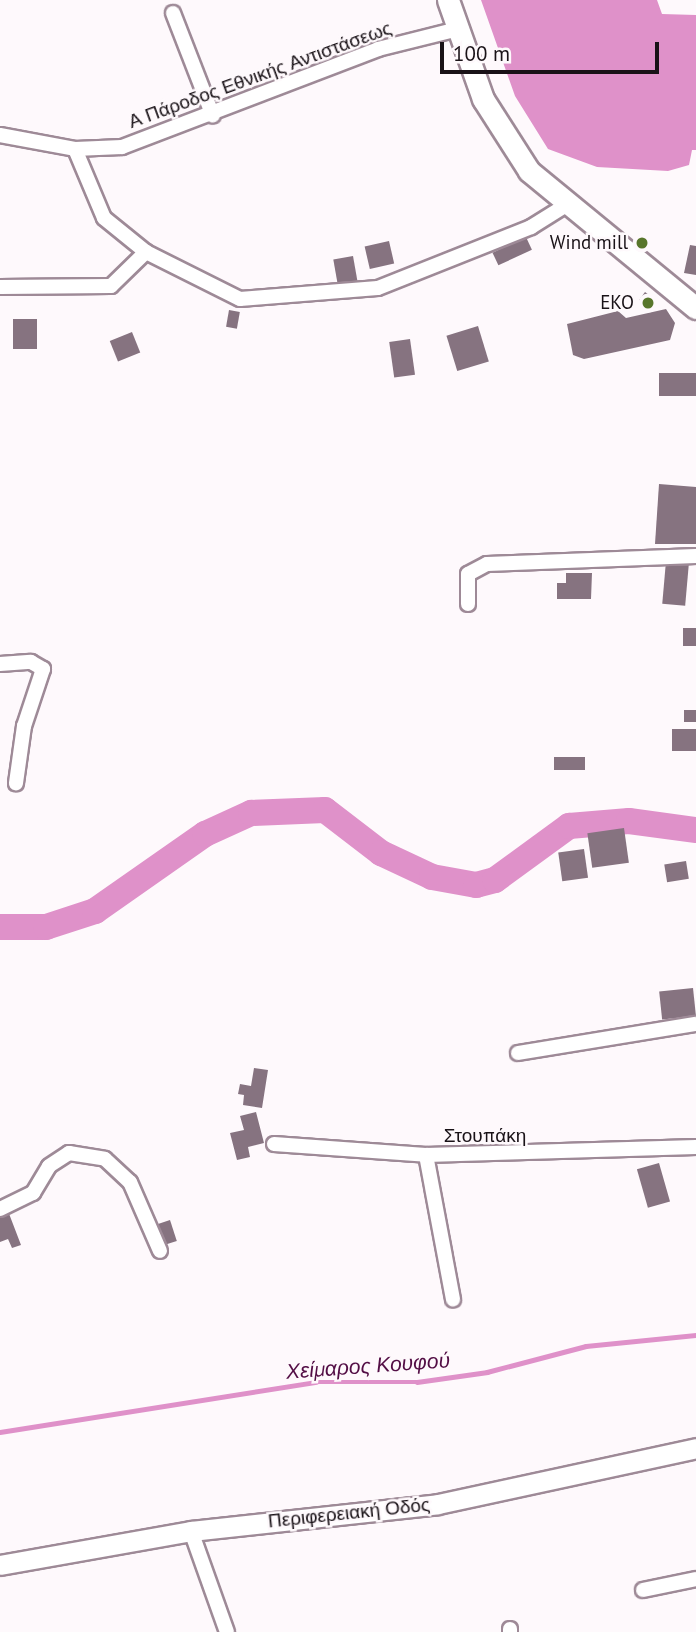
<!DOCTYPE html>
<html>
<head>
<meta charset="utf-8">
<style>
  body { margin:0 }
  #map { position:relative; width:696px; height:1632px; overflow:hidden; background:#fef9fc; font-family:"PT Sans",sans-serif }
  div>[style] { position:absolute }
  [style*='--x'] { left:calc(var(--x)*1px); top:calc(var(--y)*1px); width:calc(var(--w)*1px); rotate:calc(var(--a)*1deg) }
  .water>* { inset:0; background:#df91c9 }
  .stream>* { height:4.5px; margin:-2.25px; padding:0 2.25px; transform-origin:2.25px; border-radius:2.25px; background:#df91c9 }
  .river>* { height:26px; margin:-13px; padding:0 13px; transform-origin:13px; border-radius:13px; background:#df91c9 }
  .building>* { inset:0; background:#867380; transform-origin:0 0 }
  .roads { filter:drop-shadow(2px 0 #9e8a97) drop-shadow(-2px 0 #9e8a97) drop-shadow(0 2px #9e8a97) drop-shadow(0 -2px #9e8a97) }
  .street>* { height:14px; margin:-7px; padding:0 7px; transform-origin:7px; border-radius:7px; background:#fff }
  .secondary>* { height:19px; margin:-9.5px; padding:0 9.5px; transform-origin:9.5px; border-radius:9.5px; background:#fff }
  .primary>* { height:21px; margin:-10.5px; padding:0 10.5px; transform-origin:10.5px; border-radius:10.5px; background:#fff }
  .dots>* { width:19px; height:19px; translate:-50% -50%; box-sizing:border-box; border:4px solid #fef9fc; border-radius:50% }
  span { translate:-50% -50%; white-space:nowrap; text-align:center; line-height:1.15; -webkit-text-stroke:5px #fef9fc; paint-order:stroke }
  .street-label { font-size:19px; color:#191217 }
  .poi-label { font-size:19px; color:#191217 }
  .right { translate:-100% -50%; text-align:right }
  .water-label { font-size:21px; color:#530e45; font-style:italic }
  .scale { position:absolute; left:440px; top:42px; width:219px; height:32px; box-sizing:border-box; border:4px solid #191217; border-top:0; padding-left:9px; font-size:21px; line-height:24px; white-space:nowrap; color:#191217; -webkit-text-stroke:5px #fef9fc; paint-order:stroke }
</style>
</head>
<body>
<div id="map">
  <div class="water">
    <div style="clip-path:polygon(481px 0,657px 0,662px 14px,696px 15px,696px 150px,692px 150px,689px 165px,668px 171px,597px 167px,548px 149px,515px 96px)"></div>
  </div>
  <div class="stream">
    <div style="--x:0;--y:1432;--w:320;--a:-9"></div>
    <div style="--x:316;--y:1382;--w:101;--a:0"></div>
    <div style="--x:417;--y:1382;--w:71;--a:-8.1"></div>
    <div style="--x:487;--y:1372;--w:102;--a:-14.7"></div>
    <div style="--x:586;--y:1346;--w:111;--a:-5.7"></div>
  </div>
  <div class="river">
    <div style="--x:0;--y:927;--w:46;--a:0"></div>
    <div style="--x:46;--y:927;--w:52;--a:-18.1"></div>
    <div style="--x:95;--y:911;--w:134;--a:-35"></div>
    <div style="--x:205;--y:834;--w:51;--a:-24.5"></div>
    <div style="--x:251;--y:813;--w:74;--a:-2.3"></div>
    <div style="--x:325;--y:810;--w:71;--a:37.5"></div>
    <div style="--x:381;--y:853;--w:56;--a:25.2"></div>
    <div style="--x:432;--y:877;--w:45;--a:10.3"></div>
    <div style="--x:476;--y:885;--w:20;--a:-15"></div>
    <div style="--x:495;--y:880;--w:92;--a:-36.1"></div>
    <div style="--x:569;--y:826;--w:60;--a:-4.8"></div>
    <div style="--x:629;--y:821;--w:68;--a:7.7"></div>
  </div>
  <div class="building">
    <div style="left:526px;top:237px;width:14px;height:37px;rotate:65deg"></div>
    <div style="left:389px;top:241px;width:23px;height:25px;rotate:77deg"></div>
    <div style="clip-path:polygon(690px 245px,696px 246px,696px 275px,684px 273px)"></div>
    <div style="left:353px;top:256px;width:28px;height:20px;rotate:80deg"></div>
    <div style="left:645px;top:292px;width:14px;height:10px;rotate:36deg"></div>
    <div style="clip-path:polygon(666px 309px,675px 323px,670px 340px,584px 359px,573px 355px,567px 324px,618px 311px,626px 318px)"></div>
    <div style="left:229px;top:310px;width:11px;height:17px;rotate:10deg"></div>
    <div style="left:37px;top:319px;width:30px;height:24px;rotate:90deg"></div>
    <div style="left:478px;top:326px;width:37px;height:33px;rotate:73deg"></div>
    <div style="left:132px;top:332px;width:22px;height:24px;rotate:68deg"></div>
    <div style="left:410px;top:339px;width:36px;height:21px;rotate:82deg"></div>
    <div style="left:696px;top:373px;width:23px;height:37px;rotate:90deg"></div>
    <div style="clip-path:polygon(659px 484px,696px 487px,696px 544px,655px 544px)"></div>
    <div style="left:666px;top:561px;width:23px;height:43px;rotate:5deg"></div>
    <div style="clip-path:polygon(566px 573px,592px 573px,591px 599px,557px 599px,557px 583px,566px 583px)"></div>
    <div style="left:683px;top:628px;width:13px;height:18px"></div>
    <div style="left:684px;top:710px;width:12px;height:12px"></div>
    <div style="left:696px;top:729px;width:22px;height:24px;rotate:90deg"></div>
    <div style="left:585px;top:757px;width:13px;height:31px;rotate:90deg"></div>
    <div style="left:624px;top:828px;width:35px;height:37px;rotate:82deg"></div>
    <div style="left:584px;top:849px;width:29px;height:26px;rotate:82deg"></div>
    <div style="left:686px;top:861px;width:18px;height:22px;rotate:81deg"></div>
    <div style="left:693px;top:988px;width:28px;height:34px;rotate:84deg"></div>
    <div style="clip-path:polygon(254px 1068px,268px 1070px,262px 1108px,243px 1105px,244px 1095px,238px 1094px,240px 1084px,251px 1086px)"></div>
    <div style="clip-path:polygon(256px 1112px,264px 1143px,248px 1147px,250px 1157px,237px 1160px,230px 1133px,244px 1130px,240px 1116px)"></div>
    <div style="left:659px;top:1163px;width:40px;height:23px;rotate:74deg"></div>
    <div style="clip-path:polygon(8px 1211px,21px 1245px,12px 1248px,8px 1239px,0 1242px,0 1214px)"></div>
    <div style="left:170px;top:1220px;width:22px;height:15px;rotate:72deg"></div>
  </div>
  <div class="roads">
    <div class="street">
      <div style="--x:173;--y:13;--w:110;--a:68.8"></div>
      <div style="--x:0;--y:135;--w:76;--a:10.6"></div>
      <div style="--x:75;--y:149;--w:75;--a:67.2"></div>
      <div style="--x:104;--y:218;--w:54;--a:39"></div>
      <div style="--x:146;--y:252;--w:105;--a:26.6"></div>
      <div style="--x:240;--y:299;--w:138;--a:-4.6"></div>
      <div style="--x:378;--y:288;--w:165;--a:-21.7"></div>
      <div style="--x:531;--y:227;--w:40;--a:-32"></div>
      <div style="--x:75;--y:149;--w:47;--a:-2.4"></div>
      <div style="--x:122;--y:147;--w:274;--a:-20.9"></div>
      <div style="--x:378;--y:49;--w:82;--a:-14"></div>
      <div style="--x:0;--y:287;--w:111;--a:-0.5"></div>
      <div style="--x:111;--y:286;--w:49;--a:-44.2"></div>
      <div style="--x:468;--y:604;--w:30;--a:-90"></div>
      <div style="--x:468;--y:574;--w:21;--a:-28"></div>
      <div style="--x:487;--y:564;--w:209;--a:-2.2"></div>
      <div style="--x:0;--y:664;--w:31;--a:-4"></div>
      <div style="--x:31;--y:662;--w:14;--a:30"></div>
      <div style="--x:43;--y:669;--w:60;--a:108.4"></div>
      <div style="--x:24;--y:726;--w:58;--a:98"></div>
      <div style="--x:518;--y:1053;--w:180;--a:-9.3"></div>
      <div style="--x:274;--y:1144;--w:152;--a:4.1"></div>
      <div style="--x:426;--y:1155;--w:270;--a:-1.7"></div>
      <div style="--x:426;--y:1155;--w:147;--a:79.4"></div>
      <div style="--x:0;--y:1209;--w:37;--a:-26"></div>
      <div style="--x:33;--y:1193;--w:31;--a:-59"></div>
      <div style="--x:49;--y:1166;--w:24;--a:-33"></div>
      <div style="--x:69;--y:1153;--w:36;--a:9"></div>
      <div style="--x:105;--y:1159;--w:34;--a:43"></div>
      <div style="--x:130;--y:1182;--w:75;--a:66.5"></div>
      <div style="--x:191;--y:1531;--w:107;--a:70.4"></div>
      <div style="--x:643;--y:1590;--w:54;--a:-11.7"></div>
      <div style="--x:510;--y:1629;--w:3;--a:90"></div>
    </div>
    <div class="secondary">
      <div style="--x:0;--y:1565;--w:194;--a:-10.1"></div>
      <div style="--x:191;--y:1531;--w:248;--a:-6.2"></div>
      <div style="--x:438;--y:1504;--w:264;--a:-12.2"></div>
    </div>
    <div class="primary">
      <div style="--x:448;--y:0;--w:105;--a:70.5"></div>
      <div style="--x:483;--y:99;--w:85;--a:57.4"></div>
      <div style="--x:529;--y:171;--w:216;--a:39.4"></div>
    </div>
  </div>
  <div class="dots">
    <div style="left:642px;top:243px;background:#58762b"></div>
    <div style="left:648px;top:303px;background:#58762b"></div>
  </div>
  <div class="street-label">
    <span style="left:260px;top:75px;rotate:-20deg">Α Πάροδος Εθνικής Αντιστάσεως</span>
    <span style="left:485px;top:1136px">Στουπάκη</span>
    <span style="left:349px;top:1513px;rotate:-6deg">Περιφερειακή Οδός</span>
  </div>
  <div class="poi-label">
    <span class="right" style="left:628px;top:243px">Wind mill</span>
    <span class="right" style="left:634px;top:303px">EKO</span>
  </div>
  <div class="water-label">
    <span style="left:368px;top:1366px;rotate:-4deg">Χείμαρος Κουφού</span>
  </div>
  <div class="scale">100 m</div>
</div>
</body>
</html>
